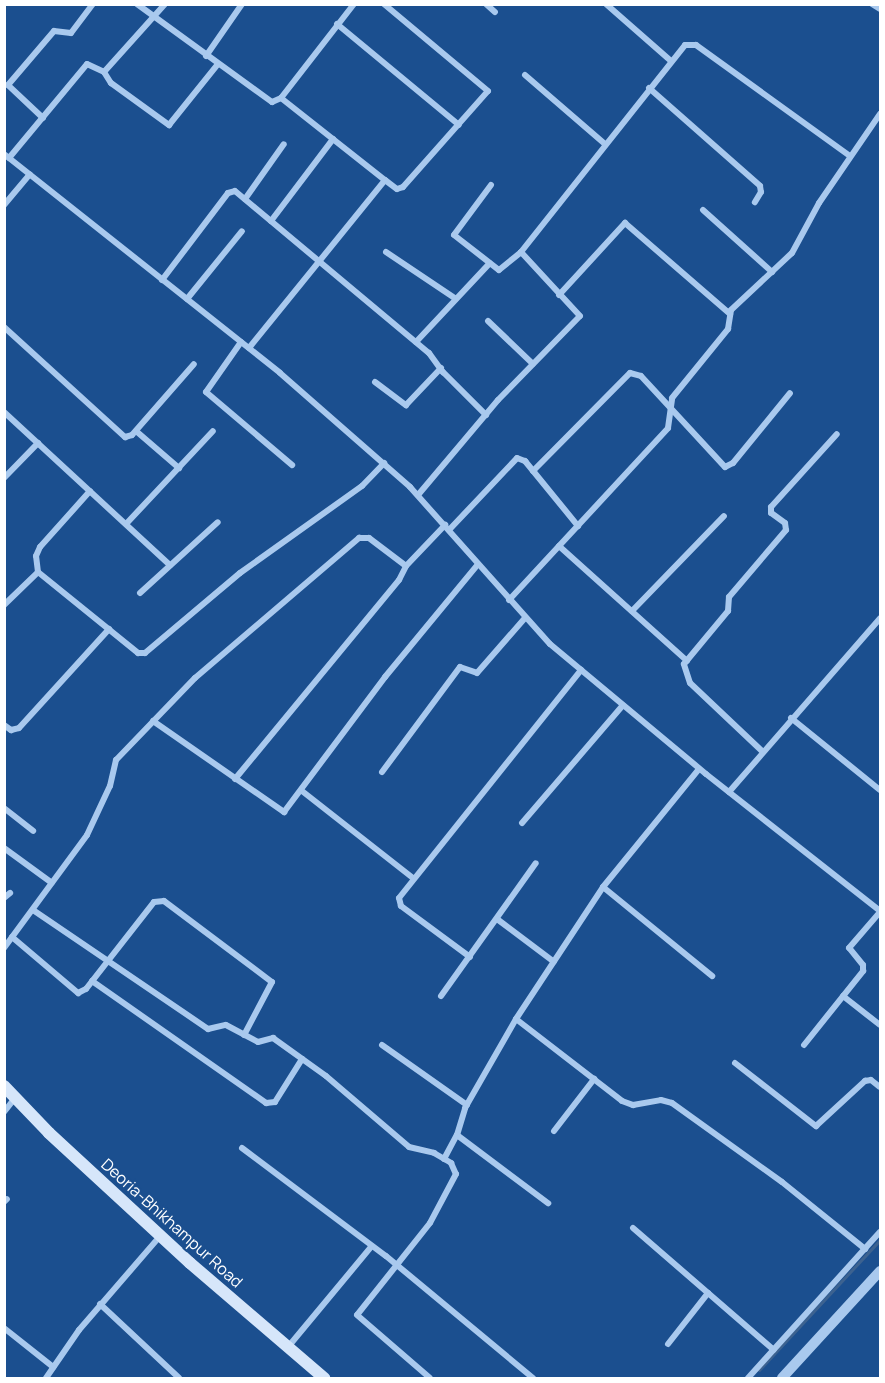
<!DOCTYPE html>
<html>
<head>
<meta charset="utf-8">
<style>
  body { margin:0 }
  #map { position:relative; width:885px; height:1383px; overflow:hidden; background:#1b4f8f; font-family:Manrope,sans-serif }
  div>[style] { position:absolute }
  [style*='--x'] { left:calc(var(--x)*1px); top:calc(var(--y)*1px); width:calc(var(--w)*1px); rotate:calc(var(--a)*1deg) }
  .stream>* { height:3px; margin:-1.5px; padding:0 1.5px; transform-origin:1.5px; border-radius:1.5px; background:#3c6290 }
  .minor>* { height:6px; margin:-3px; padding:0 3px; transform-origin:3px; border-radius:3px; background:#a9c9ee }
  .tertiary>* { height:10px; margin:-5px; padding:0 5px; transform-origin:5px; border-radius:5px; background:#a9c9ee }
  .secondary>* { height:12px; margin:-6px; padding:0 6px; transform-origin:6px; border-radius:6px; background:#d6e6fa }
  span { translate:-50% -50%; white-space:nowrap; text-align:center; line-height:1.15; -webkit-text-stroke:4.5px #1b4f8f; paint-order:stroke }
  .street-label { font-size:16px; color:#fff }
  .frame { position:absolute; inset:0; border:6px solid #fff; pointer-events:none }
</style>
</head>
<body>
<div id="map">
  <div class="stream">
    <div style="--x:759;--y:1370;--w:178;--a:-47.1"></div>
  </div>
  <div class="minor">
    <div style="--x:137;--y:4;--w:167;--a:36"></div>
    <div style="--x:272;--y:102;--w:10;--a:-24"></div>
    <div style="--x:281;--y:98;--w:119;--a:-52.2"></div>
    <div style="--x:486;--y:4;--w:12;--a:42"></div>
    <div style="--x:606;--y:4;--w:86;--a:41.2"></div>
    <div style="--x:872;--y:4;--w:9;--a:32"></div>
    <div style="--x:337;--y:24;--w:158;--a:39.6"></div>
    <div style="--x:206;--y:56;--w:63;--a:-55.3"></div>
    <div style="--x:104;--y:72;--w:13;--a:58"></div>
    <div style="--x:111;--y:83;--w:72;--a:35.9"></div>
    <div style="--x:169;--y:125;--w:78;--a:-51.2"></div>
    <div style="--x:525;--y:75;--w:106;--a:40.8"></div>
    <div style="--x:649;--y:88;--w:148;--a:41.4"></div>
    <div style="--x:760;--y:186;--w:6;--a:81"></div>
    <div style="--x:761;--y:192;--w:12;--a:121"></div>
    <div style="--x:281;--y:98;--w:132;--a:38.3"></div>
    <div style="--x:385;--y:180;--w:15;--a:37"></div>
    <div style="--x:397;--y:189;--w:6;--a:-18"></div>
    <div style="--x:403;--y:187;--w:128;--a:-48.5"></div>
    <div style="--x:488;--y:91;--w:136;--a:-140.1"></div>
    <div style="--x:43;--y:118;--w:48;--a:-136.7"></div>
    <div style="--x:8;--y:85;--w:71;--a:-49.6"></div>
    <div style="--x:54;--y:31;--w:17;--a:7"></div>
    <div style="--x:71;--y:33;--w:36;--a:-53"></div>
    <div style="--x:4;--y:154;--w:352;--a:38.4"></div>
    <div style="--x:280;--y:373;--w:173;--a:41.2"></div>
    <div style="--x:410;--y:487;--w:210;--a:48.3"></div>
    <div style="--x:550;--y:644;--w:203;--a:39.8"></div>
    <div style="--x:706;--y:774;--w:221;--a:38.2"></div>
    <div style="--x:9;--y:158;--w:122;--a:-50.3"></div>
    <div style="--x:87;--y:64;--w:19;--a:25"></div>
    <div style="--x:104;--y:72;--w:91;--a:-48.1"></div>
    <div style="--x:491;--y:185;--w:62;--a:126.5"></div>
    <div style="--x:454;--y:235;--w:57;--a:37.9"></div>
    <div style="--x:499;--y:270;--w:28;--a:-39"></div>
    <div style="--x:245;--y:199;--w:67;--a:-54.7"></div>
    <div style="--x:4;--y:205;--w:40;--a:-50"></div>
    <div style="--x:703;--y:210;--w:93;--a:41.9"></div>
    <div style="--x:271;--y:221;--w:103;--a:-52.9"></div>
    <div style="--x:386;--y:252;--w:84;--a:33.9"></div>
    <div style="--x:162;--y:280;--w:109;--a:-52.8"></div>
    <div style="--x:228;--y:193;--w:7;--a:-16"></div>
    <div style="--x:235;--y:191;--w:253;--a:39.9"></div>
    <div style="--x:429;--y:353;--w:24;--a:54"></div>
    <div style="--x:443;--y:372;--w:61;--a:45"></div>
    <div style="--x:559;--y:295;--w:98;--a:-47.5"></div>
    <div style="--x:625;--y:223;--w:139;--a:40.9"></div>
    <div style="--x:187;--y:299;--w:87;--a:-51"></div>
    <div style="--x:488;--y:321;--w:62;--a:43.7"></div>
    <div style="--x:4;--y:327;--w:164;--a:42.3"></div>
    <div style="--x:125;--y:437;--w:7;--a:-16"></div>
    <div style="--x:132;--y:435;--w:94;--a:-48.9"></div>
    <div style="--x:241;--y:342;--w:61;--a:125"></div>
    <div style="--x:206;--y:392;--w:113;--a:40.3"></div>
    <div style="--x:416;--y:342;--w:108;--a:-46.9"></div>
    <div style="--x:249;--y:348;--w:216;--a:-51"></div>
    <div style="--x:375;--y:382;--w:39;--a:37"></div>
    <div style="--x:406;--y:405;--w:51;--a:-46.6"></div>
    <div style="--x:4;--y:412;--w:226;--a:42.7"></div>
    <div style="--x:136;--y:431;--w:57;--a:40.7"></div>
    <div style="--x:533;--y:471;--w:138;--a:-45.3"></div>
    <div style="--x:630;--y:373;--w:11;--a:15"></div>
    <div style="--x:641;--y:376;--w:124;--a:47.3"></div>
    <div style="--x:725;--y:467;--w:9;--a:-27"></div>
    <div style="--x:733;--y:463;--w:90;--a:-50.8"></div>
    <div style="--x:4;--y:478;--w:49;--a:-45.8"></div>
    <div style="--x:418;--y:495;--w:124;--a:-49.9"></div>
    <div style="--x:498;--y:400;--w:117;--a:-45.7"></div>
    <div style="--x:580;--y:316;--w:87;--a:-132.7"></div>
    <div style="--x:521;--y:252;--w:264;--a:-51.6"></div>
    <div style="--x:685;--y:45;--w:11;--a:0"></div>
    <div style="--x:696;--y:45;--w:190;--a:35.8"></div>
    <div style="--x:126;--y:524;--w:127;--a:-46.9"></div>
    <div style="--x:449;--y:530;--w:99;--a:-46.6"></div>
    <div style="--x:517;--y:458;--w:9;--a:21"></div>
    <div style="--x:525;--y:461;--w:84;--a:50.8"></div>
    <div style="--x:559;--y:546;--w:172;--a:41.9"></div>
    <div style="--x:38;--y:572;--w:16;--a:-97"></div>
    <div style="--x:36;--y:556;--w:10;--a:-66"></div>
    <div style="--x:40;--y:547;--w:75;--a:-48.2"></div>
    <div style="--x:140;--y:593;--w:105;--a:-42.3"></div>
    <div style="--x:509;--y:600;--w:234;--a:-47.2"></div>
    <div style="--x:668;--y:428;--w:30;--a:-82"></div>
    <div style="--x:672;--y:398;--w:89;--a:-50.9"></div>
    <div style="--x:728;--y:329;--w:19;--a:-81"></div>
    <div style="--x:731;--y:310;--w:83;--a:-43.1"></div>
    <div style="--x:792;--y:253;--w:57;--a:-61.6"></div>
    <div style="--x:819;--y:203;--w:108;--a:-55.6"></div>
    <div style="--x:4;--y:605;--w:47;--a:-44.1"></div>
    <div style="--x:38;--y:572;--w:129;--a:39"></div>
    <div style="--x:138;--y:653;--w:7;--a:0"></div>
    <div style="--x:145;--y:653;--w:124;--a:-40.1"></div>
    <div style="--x:240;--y:573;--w:150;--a:-35.5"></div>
    <div style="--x:362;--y:486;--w:32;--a:-46"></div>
    <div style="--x:632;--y:611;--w:132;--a:-45.9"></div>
    <div style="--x:791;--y:718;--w:114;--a:39"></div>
    <div style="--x:153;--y:721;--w:160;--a:34.8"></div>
    <div style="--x:284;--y:812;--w:169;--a:-53.2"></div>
    <div style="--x:385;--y:677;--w:146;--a:-50.5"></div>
    <div style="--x:4;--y:725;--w:9;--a:36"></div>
    <div style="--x:11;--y:730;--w:8;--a:-14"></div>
    <div style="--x:19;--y:728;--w:134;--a:-47.7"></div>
    <div style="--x:763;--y:752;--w:100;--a:-136.6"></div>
    <div style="--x:690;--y:683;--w:20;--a:-108"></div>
    <div style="--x:684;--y:664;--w:69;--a:-50.3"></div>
    <div style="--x:728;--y:611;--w:14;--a:-86"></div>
    <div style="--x:729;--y:597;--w:88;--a:-49.6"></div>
    <div style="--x:786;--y:530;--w:7;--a:-98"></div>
    <div style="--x:785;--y:523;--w:17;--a:-144"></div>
    <div style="--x:771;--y:513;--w:6;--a:-90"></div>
    <div style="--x:771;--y:507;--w:98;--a:-47.9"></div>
    <div style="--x:382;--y:772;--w:131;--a:-53.4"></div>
    <div style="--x:460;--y:667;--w:18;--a:19"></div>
    <div style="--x:477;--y:673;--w:73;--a:-48.9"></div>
    <div style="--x:235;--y:779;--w:258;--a:-50.5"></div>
    <div style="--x:399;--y:580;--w:16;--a:-63"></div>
    <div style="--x:302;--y:791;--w:141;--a:38.1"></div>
    <div style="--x:729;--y:792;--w:230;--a:-49"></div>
    <div style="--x:4;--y:808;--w:37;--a:38"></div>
    <div style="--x:522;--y:823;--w:155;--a:-49.4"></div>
    <div style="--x:4;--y:848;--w:59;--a:36.1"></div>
    <div style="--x:603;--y:887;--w:141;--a:39.2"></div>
    <div style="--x:4;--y:898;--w:8;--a:-40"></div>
    <div style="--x:33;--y:910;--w:212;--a:34.2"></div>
    <div style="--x:208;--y:1029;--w:18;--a:-13"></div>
    <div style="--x:226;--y:1025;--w:36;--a:28"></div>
    <div style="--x:258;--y:1042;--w:16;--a:-15"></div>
    <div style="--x:273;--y:1038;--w:65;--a:35.6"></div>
    <div style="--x:326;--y:1076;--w:109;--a:40.5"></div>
    <div style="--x:409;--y:1147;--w:26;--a:13"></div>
    <div style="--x:434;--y:1153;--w:20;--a:30"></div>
    <div style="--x:451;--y:1163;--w:12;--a:66"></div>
    <div style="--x:456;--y:1174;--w:55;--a:118"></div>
    <div style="--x:430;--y:1223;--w:117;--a:128.4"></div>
    <div style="--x:357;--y:1315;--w:96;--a:40.8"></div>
    <div style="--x:497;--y:919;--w:71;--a:37"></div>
    <div style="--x:12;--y:937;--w:87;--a:40.3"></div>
    <div style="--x:78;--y:993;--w:9;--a:-27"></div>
    <div style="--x:86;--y:989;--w:110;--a:-52"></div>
    <div style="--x:154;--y:902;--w:10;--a:-6"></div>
    <div style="--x:164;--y:901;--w:135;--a:36.9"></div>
    <div style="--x:272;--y:982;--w:60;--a:117.8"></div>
    <div style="--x:4;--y:948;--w:140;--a:-53.7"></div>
    <div style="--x:87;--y:835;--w:54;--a:-64.9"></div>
    <div style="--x:110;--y:786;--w:27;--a:-77"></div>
    <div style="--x:116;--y:760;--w:114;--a:-46.1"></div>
    <div style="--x:195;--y:678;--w:216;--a:-40.5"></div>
    <div style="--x:359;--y:538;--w:10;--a:0"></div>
    <div style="--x:369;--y:538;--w:46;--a:37.1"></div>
    <div style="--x:406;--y:566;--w:57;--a:-46.4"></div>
    <div style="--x:470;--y:957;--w:86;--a:-143.5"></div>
    <div style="--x:401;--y:906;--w:8;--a:-104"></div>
    <div style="--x:399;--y:898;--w:292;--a:-51.4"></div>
    <div style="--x:92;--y:981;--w:213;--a:35"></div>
    <div style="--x:266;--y:1103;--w:9;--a:-6"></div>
    <div style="--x:275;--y:1102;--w:51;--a:-57.9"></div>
    <div style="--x:441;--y:996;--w:163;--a:-54.5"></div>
    <div style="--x:843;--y:996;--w:47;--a:38.1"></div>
    <div style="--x:516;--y:1019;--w:134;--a:37.7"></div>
    <div style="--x:622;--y:1101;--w:12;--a:20"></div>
    <div style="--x:633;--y:1105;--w:28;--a:-10"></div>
    <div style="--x:661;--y:1100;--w:11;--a:15"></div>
    <div style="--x:672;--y:1103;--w:135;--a:35.7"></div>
    <div style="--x:782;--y:1182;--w:107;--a:38.9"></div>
    <div style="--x:382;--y:1045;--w:104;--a:35.2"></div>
    <div style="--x:804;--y:1045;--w:95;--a:-51.4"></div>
    <div style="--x:863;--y:971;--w:6;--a:-90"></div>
    <div style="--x:863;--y:965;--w:22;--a:-129"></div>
    <div style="--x:849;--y:948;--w:48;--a:-49.3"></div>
    <div style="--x:735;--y:1063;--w:103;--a:37.9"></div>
    <div style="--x:816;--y:1126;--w:67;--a:-42.6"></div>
    <div style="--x:865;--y:1081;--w:6;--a:-9"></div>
    <div style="--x:871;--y:1080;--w:11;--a:38"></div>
    <div style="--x:4;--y:1112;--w:18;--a:-52"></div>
    <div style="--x:554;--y:1131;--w:66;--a:-52.4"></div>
    <div style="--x:457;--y:1135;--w:114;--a:36.8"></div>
    <div style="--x:242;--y:1148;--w:180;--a:36.9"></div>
    <div style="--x:386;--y:1256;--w:191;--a:39.7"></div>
    <div style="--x:444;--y:1159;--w:27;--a:-62"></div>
    <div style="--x:457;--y:1135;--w:28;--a:-73"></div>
    <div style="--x:465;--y:1108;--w:103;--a:-60.2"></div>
    <div style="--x:516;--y:1019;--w:158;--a:-56.6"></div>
    <div style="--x:603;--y:887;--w:152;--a:-50.9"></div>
    <div style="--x:4;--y:1202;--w:4;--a:-45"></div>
    <div style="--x:633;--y:1228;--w:186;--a:40.9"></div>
    <div style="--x:100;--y:1304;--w:108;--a:43.1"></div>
    <div style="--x:4;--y:1328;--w:63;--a:38.5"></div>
    <div style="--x:668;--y:1344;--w:65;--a:-51.9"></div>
    <div style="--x:288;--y:1347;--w:131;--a:-50.3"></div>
    <div style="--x:46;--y:1378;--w:58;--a:-55.5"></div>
    <div style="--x:79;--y:1330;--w:124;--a:-49.2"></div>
    <div style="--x:748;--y:1378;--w:197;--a:-47.9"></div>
  </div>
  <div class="tertiary">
    <div style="--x:782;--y:1378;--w:145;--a:-47.5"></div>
  </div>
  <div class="secondary">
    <div style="--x:4;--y:1086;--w:65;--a:46.2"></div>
    <div style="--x:49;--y:1133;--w:192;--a:42.7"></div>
    <div style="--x:190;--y:1263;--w:177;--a:40.6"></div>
  </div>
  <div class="street-label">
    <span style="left:172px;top:1223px;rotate:42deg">Deoria-Bhikhampur Road</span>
  </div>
  <div class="frame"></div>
</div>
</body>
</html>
